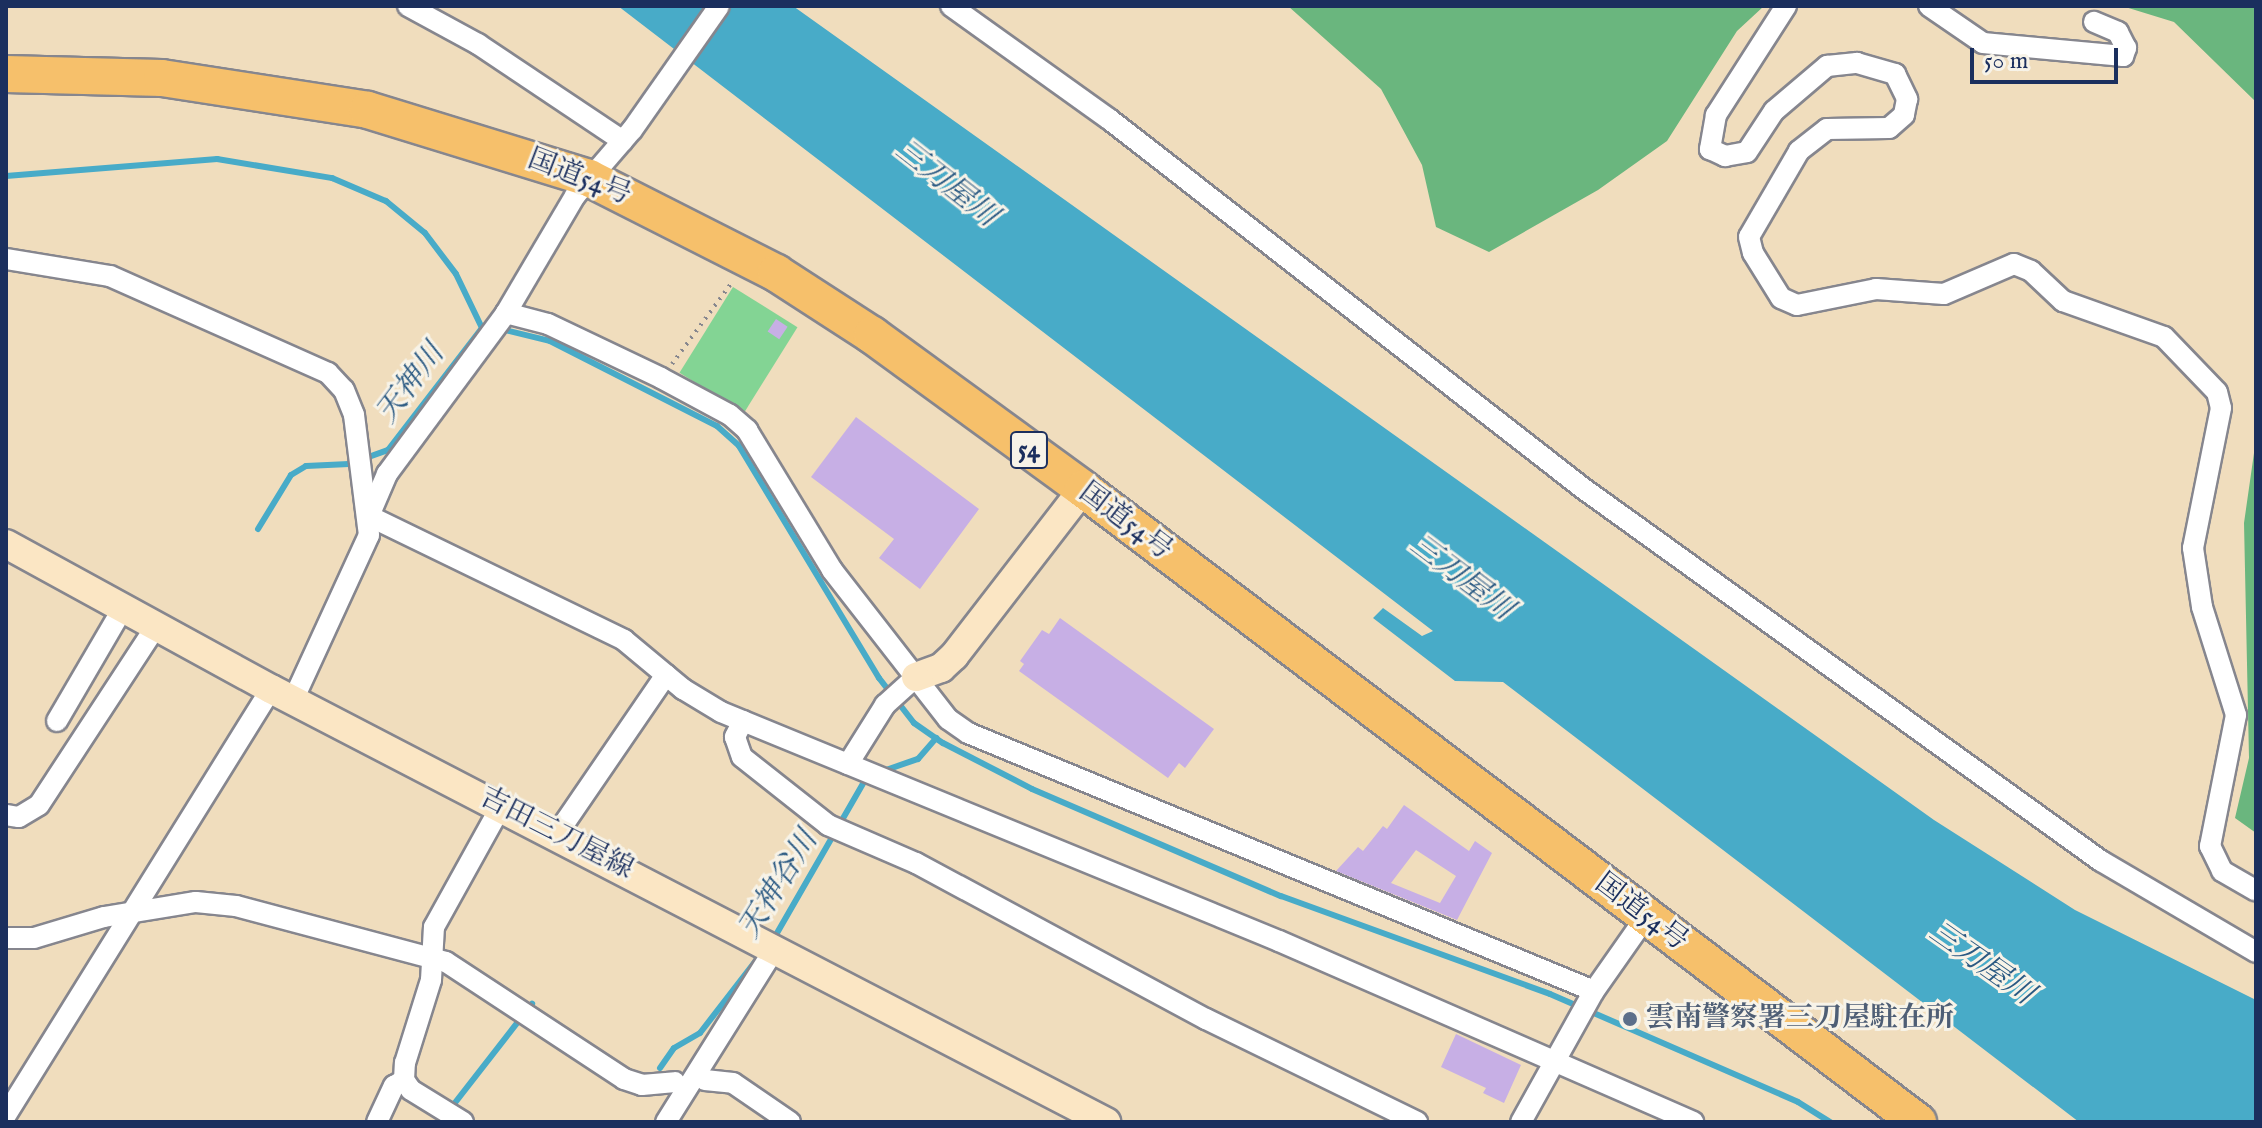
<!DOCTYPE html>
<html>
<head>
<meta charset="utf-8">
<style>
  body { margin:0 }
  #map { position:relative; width:2262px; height:1128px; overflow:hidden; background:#f0ddbd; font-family:"IM FELL English","Noto Serif JP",serif }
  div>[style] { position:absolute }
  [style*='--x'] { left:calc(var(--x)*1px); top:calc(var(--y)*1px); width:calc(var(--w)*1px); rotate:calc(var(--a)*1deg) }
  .green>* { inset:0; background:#83d494; transform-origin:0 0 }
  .forest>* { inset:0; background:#6ab67e }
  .water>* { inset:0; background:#48abc8 }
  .stream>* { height:6px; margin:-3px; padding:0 3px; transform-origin:3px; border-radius:3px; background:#48abc8 }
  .building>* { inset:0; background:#c7afe5; transform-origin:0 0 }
  .path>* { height:4px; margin-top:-2px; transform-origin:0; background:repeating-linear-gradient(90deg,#86868e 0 2px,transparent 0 8px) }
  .roads { filter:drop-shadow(2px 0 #86868e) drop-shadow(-2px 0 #86868e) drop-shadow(0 2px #86868e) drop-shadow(0 -2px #86868e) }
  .street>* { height:20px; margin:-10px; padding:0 10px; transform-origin:10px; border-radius:10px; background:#fff }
  .secondary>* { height:28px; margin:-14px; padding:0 14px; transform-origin:14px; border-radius:14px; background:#fbe6c4 }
  .highway>* { height:36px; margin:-18px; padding:0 18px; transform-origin:18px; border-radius:18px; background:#f6c06b }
  .dots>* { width:22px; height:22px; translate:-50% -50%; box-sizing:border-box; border:4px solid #f7f3e8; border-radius:50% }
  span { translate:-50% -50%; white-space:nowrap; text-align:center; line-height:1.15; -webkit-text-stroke:6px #f7f3e8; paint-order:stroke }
  .shield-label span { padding:2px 6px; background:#f7f3e8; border:2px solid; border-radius:6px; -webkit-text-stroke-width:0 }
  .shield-label { font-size:26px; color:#1b2f5e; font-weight:700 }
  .street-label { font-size:28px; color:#1b2f5e }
  .service-label { font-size:28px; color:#4e5e75; font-weight:700 }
  .left { translate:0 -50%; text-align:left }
  .water-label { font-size:30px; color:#2b5a83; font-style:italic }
  .frame { position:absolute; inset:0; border:8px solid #1b2f5e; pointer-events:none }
  .scale { position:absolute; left:1970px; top:48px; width:148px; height:36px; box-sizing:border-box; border:4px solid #1b2f5e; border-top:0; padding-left:10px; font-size:24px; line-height:28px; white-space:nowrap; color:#1b2f5e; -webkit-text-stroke:6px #f7f3e8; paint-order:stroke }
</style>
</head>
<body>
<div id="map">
  <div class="green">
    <div style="left:733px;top:287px;width:76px;height:101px;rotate:32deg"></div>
  </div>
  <div class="forest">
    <div style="clip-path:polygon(1288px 6px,1764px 6px,1737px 31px,1667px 141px,1598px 190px,1489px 252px,1436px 227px,1422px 165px,1381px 89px)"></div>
    <div style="clip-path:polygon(2122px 6px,2256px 6px,2256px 102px,2174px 22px)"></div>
    <div style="clip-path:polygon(2256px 439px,2256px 833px,2235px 818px,2249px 758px,2244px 523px)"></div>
  </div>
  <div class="water">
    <div style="clip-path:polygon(618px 6px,793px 6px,1934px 820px,2075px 910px,2256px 1000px,2256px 1122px,2079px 1122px,1503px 682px,1455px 681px,1373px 618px,1383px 608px,1422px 636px,1433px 631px)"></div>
  </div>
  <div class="stream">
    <div style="--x:6;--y:176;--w:212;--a:-4.6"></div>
    <div style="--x:217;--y:159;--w:117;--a:9.4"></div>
    <div style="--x:332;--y:178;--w:59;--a:23.1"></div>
    <div style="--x:386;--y:201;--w:50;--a:39.4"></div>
    <div style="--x:425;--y:233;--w:51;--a:52.9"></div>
    <div style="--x:456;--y:274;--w:60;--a:64.3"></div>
    <div style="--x:501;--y:329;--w:50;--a:13.8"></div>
    <div style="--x:550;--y:341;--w:187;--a:27"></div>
    <div style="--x:717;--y:426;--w:30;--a:42"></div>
    <div style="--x:739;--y:446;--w:271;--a:58.9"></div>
    <div style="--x:879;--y:678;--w:57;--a:52.1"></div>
    <div style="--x:914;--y:723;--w:35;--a:35"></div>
    <div style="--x:943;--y:743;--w:100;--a:27.3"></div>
    <div style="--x:1032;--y:789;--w:271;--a:23.3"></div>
    <div style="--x:1281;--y:896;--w:286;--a:20"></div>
    <div style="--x:1550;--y:994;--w:270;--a:23.5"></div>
    <div style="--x:1798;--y:1102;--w:38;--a:32"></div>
    <div style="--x:258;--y:529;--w:63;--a:-58.6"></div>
    <div style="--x:291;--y:475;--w:17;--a:-31"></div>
    <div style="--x:306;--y:466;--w:43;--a:-2.7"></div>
    <div style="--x:349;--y:464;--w:41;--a:-19.7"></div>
    <div style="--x:388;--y:450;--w:154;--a:-52.4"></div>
    <div style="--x:883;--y:771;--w:37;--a:-19"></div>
    <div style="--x:918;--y:759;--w:28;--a:-49"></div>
    <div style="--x:773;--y:940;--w:187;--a:-60.1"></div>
    <div style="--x:660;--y:1068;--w:24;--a:-55"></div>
    <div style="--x:674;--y:1048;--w:30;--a:-30"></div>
    <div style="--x:700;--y:1033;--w:95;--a:-52.3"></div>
    <div style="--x:440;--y:1122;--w:150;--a:-52.1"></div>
  </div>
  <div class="building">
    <div style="left:776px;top:319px;width:14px;height:15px;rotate:34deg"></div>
    <div style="clip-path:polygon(856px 417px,979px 509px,920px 589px,879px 558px,894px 539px,811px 477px)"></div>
    <div style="clip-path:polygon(1060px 618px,1214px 729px,1185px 768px,1179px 763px,1168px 778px,1019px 671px,1024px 664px,1020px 661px,1042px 630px,1049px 634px)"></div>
    <div style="clip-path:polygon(evenodd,1404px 805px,1469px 851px,1475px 841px,1492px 853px,1457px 920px,1336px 871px,1358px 847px,1363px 851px,1383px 826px,1387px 829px,1404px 805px,1416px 850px,1456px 876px,1440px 903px,1391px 883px,1416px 850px)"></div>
    <div style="clip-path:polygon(1456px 1034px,1521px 1065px,1504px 1103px,1483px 1093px,1486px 1088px,1441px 1067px)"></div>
  </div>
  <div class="path">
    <div style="--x:672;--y:364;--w:103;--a:-53.7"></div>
  </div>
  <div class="roads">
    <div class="street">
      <div style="--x:408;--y:6;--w:80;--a:28.5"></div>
      <div style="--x:478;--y:44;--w:174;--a:33.8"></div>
      <div style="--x:951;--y:6;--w:194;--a:35.6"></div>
      <div style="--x:1109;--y:119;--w:602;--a:37.92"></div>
      <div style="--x:1584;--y:489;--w:637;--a:35.74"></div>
      <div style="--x:2101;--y:861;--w:180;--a:30.4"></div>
      <div style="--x:1786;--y:6;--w:130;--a:122.7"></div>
      <div style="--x:1716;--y:115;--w:35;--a:100"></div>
      <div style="--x:1710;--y:149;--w:17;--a:25"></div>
      <div style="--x:1725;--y:156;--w:22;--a:-10"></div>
      <div style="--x:1747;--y:152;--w:49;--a:-56.6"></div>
      <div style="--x:1774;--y:111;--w:70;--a:-40.3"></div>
      <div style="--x:1827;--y:66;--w:30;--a:-6"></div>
      <div style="--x:1857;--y:63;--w:40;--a:16"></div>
      <div style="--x:1895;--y:74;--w:28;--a:64"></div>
      <div style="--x:1907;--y:99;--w:16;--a:101"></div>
      <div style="--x:1904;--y:115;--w:20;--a:139"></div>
      <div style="--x:1889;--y:128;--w:62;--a:179.1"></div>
      <div style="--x:1827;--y:129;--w:36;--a:142"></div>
      <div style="--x:1799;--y:151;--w:99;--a:120.2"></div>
      <div style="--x:1749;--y:237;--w:16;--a:76"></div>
      <div style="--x:1753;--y:253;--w:53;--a:58.1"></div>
      <div style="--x:1781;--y:298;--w:17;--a:24"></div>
      <div style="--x:1797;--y:305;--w:81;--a:-11.4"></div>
      <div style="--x:1876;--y:289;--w:68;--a:4.2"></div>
      <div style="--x:1944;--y:294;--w:76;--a:-23.2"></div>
      <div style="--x:2014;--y:264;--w:18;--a:22"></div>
      <div style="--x:2031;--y:271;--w:44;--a:43.2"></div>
      <div style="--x:2063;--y:301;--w:107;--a:19.6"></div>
      <div style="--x:2164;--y:337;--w:76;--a:46.1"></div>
      <div style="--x:2217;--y:392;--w:16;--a:76"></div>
      <div style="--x:2221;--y:408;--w:143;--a:101.3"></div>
      <div style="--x:2193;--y:548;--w:60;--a:81.3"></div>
      <div style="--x:2202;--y:607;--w:113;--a:72.5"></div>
      <div style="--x:2236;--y:715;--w:134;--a:101.2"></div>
      <div style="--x:2210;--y:846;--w:28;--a:64"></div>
      <div style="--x:2222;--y:871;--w:39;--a:30"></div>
      <div style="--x:1929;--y:6;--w:65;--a:34.4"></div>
      <div style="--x:1983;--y:43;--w:141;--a:5.3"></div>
      <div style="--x:2123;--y:56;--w:9;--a:-69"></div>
      <div style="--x:2126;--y:48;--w:18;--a:-117"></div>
      <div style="--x:2118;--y:32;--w:26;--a:-157"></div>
      <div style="--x:6;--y:259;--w:105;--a:9.3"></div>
      <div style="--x:110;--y:276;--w:239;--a:24"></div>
      <div style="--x:328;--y:373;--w:23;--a:47"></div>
      <div style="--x:344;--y:390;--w:27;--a:68"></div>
      <div style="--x:354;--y:415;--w:121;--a:82.9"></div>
      <div style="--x:369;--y:535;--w:182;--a:114.7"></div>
      <div style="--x:506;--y:313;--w:43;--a:14.7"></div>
      <div style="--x:548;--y:324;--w:125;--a:25.5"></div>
      <div style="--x:661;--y:378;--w:78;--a:28.2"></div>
      <div style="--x:730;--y:415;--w:23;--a:41"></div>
      <div style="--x:747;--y:430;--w:164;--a:58.7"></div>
      <div style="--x:832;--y:570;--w:189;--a:52.1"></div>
      <div style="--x:948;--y:719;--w:24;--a:35"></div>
      <div style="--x:968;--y:733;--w:677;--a:22.4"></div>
      <div style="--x:369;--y:516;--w:284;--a:25.9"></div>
      <div style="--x:624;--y:640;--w:77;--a:39.7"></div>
      <div style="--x:683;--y:689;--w:44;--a:31.2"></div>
      <div style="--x:721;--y:712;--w:603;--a:22.31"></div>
      <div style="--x:1279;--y:941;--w:452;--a:23.6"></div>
      <div style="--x:369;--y:516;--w:46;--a:-66.8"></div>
      <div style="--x:387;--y:474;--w:200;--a:-53.5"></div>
      <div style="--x:506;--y:313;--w:136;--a:-59.5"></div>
      <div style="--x:575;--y:196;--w:87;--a:-49.2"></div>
      <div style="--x:632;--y:130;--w:151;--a:-54.9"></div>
      <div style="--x:57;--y:721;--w:131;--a:-59.7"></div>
      <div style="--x:743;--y:721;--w:18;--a:117"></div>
      <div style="--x:735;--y:737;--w:21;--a:71"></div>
      <div style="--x:742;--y:757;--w:110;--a:38.3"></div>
      <div style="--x:828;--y:825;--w:96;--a:23.4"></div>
      <div style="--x:916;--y:863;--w:329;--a:28.3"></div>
      <div style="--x:1206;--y:1019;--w:235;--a:26"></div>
      <div style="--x:848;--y:764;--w:70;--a:-57.9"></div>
      <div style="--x:885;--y:705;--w:42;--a:-42.1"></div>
      <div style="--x:6;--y:815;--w:13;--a:9"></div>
      <div style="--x:19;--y:817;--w:23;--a:-31"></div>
      <div style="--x:39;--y:805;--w:214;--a:-56.8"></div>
      <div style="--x:557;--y:834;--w:193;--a:-55.6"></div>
      <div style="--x:6;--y:938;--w:28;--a:0"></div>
      <div style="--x:34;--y:938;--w:73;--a:-16.7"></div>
      <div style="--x:104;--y:917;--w:93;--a:-9.3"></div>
      <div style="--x:196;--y:902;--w:40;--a:5.7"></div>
      <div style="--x:236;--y:906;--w:217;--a:14.9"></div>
      <div style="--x:446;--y:962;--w:213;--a:33.3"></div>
      <div style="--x:624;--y:1079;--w:19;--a:18"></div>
      <div style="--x:642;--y:1085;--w:33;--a:-5"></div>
      <div style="--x:705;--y:1080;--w:28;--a:6"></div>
      <div style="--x:733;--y:1083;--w:69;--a:34.4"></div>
      <div style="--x:6;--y:1115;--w:502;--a:-58.12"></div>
      <div style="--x:377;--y:1122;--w:40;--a:-65"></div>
      <div style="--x:394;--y:1086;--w:12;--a:-31"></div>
      <div style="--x:463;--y:1122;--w:61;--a:-148.4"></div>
      <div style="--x:411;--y:1090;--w:12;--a:-125"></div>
      <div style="--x:404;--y:1080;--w:17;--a:-87"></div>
      <div style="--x:405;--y:1063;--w:87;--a:-72.6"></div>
      <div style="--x:431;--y:980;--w:53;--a:-86.8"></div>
      <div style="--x:434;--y:927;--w:138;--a:-61"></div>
      <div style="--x:666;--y:1122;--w:205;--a:-57.9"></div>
      <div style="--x:1521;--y:1122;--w:150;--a:-60.9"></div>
      <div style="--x:1594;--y:991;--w:90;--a:-54.9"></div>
    </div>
    <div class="secondary">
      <div style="--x:6;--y:544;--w:302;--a:28.7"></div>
      <div style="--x:271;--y:689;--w:941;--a:27.41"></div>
      <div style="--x:916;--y:677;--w:27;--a:-20"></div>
      <div style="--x:941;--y:668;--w:18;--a:-43"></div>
      <div style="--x:954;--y:656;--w:211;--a:-52.3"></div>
    </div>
    <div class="highway">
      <div style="--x:6;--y:74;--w:156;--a:1.5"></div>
      <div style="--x:162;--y:78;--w:208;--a:8.8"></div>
      <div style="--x:368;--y:110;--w:231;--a:17.1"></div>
      <div style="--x:589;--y:178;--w:210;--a:26.9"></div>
      <div style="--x:776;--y:273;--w:114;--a:32.9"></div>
      <div style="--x:872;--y:335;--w:261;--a:36.1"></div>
      <div style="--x:1083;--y:489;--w:1048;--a:37.17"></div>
    </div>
  </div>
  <div class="dots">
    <div style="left:1630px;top:1019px;background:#5c6f8a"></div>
  </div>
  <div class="shield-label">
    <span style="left:1029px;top:450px">54</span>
  </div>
  <div class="street-label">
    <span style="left:579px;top:178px;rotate:21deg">国道54号</span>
    <span style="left:1125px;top:522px;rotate:37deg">国道54号</span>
    <span style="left:556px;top:834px;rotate:27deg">吉田三刀屋線</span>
    <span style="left:1641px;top:913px;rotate:37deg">国道54号</span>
  </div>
  <div class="service-label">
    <span class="left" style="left:1646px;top:1019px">雲南警察署三刀屋駐在所</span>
  </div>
  <div class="water-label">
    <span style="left:946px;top:184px;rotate:38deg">三刀屋川</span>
    <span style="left:411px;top:384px;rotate:-53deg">天神川</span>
    <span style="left:1461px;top:578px;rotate:37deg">三刀屋川</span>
    <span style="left:779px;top:885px;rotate:-58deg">天神谷川</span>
    <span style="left:1981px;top:964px;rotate:35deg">三刀屋川</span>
  </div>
  <div class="frame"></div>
  <div class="scale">50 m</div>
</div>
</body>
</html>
